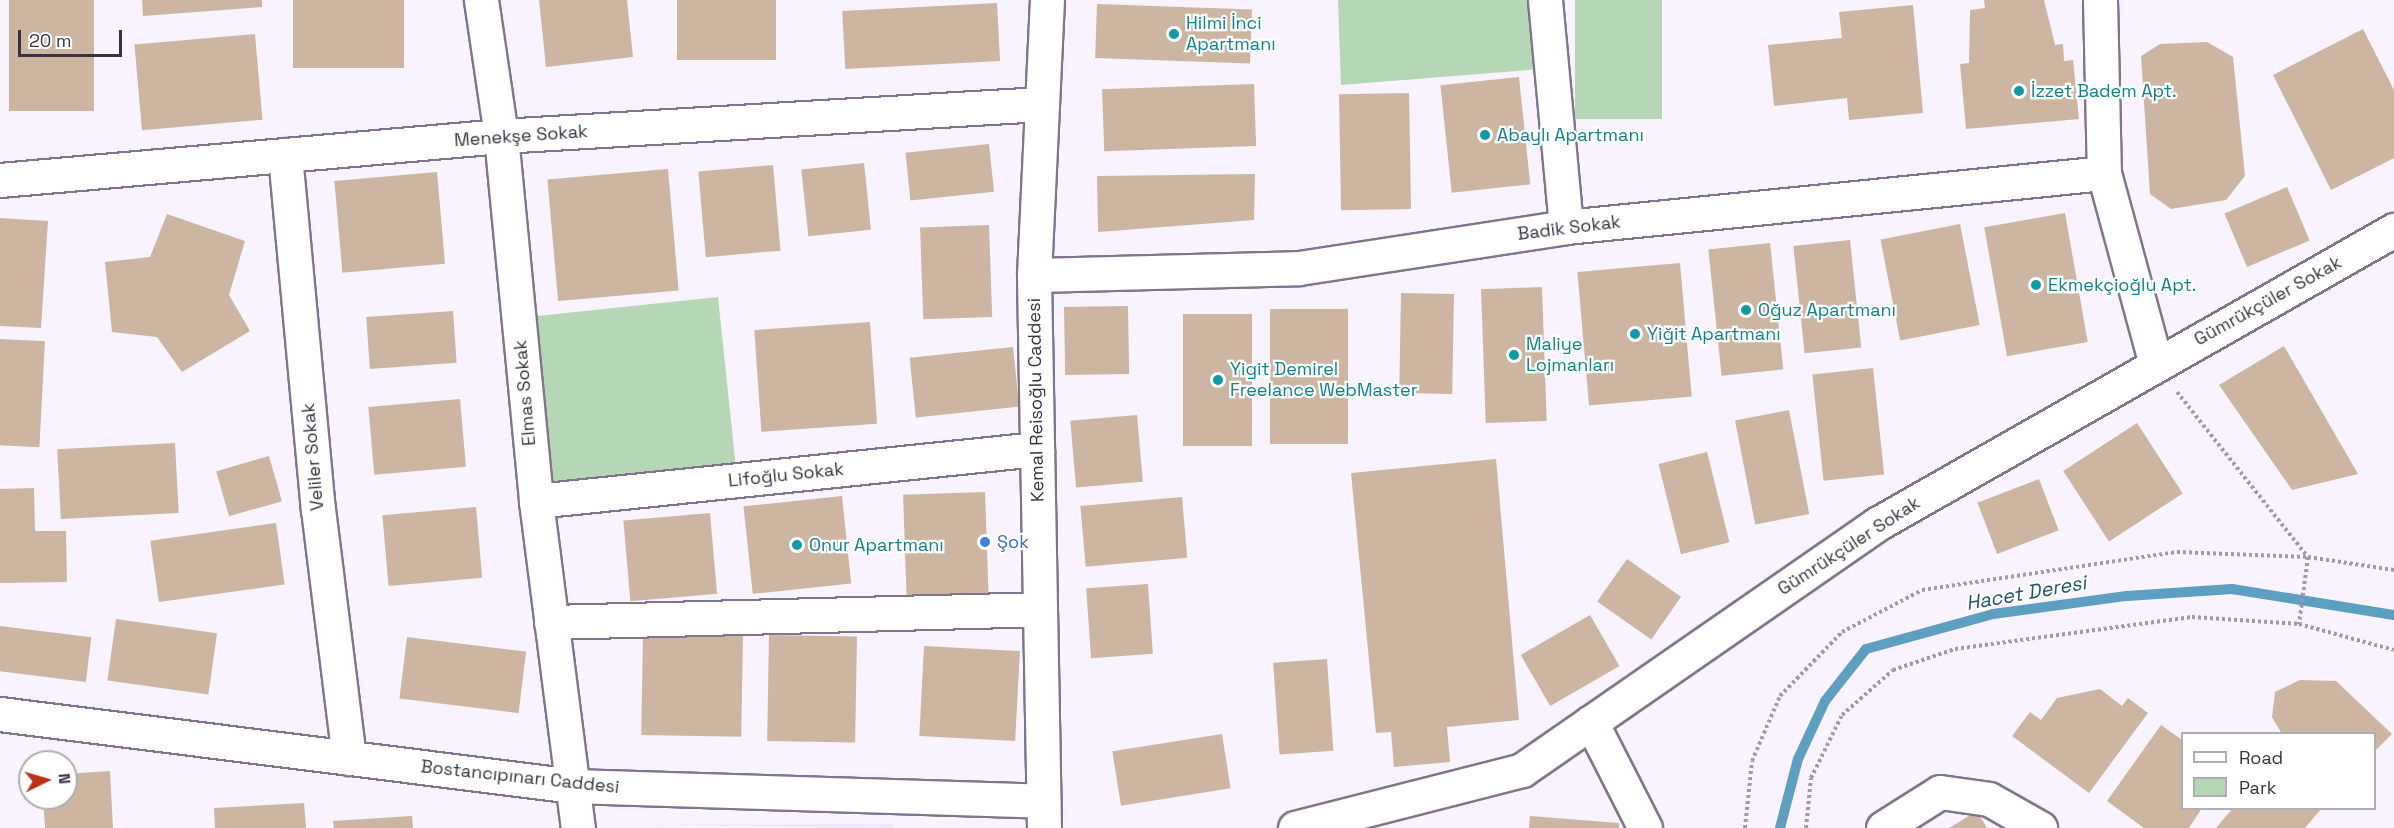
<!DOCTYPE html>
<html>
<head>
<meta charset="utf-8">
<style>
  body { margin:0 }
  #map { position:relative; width:2394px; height:828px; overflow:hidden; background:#f8f3fe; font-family:"Space Grotesk",sans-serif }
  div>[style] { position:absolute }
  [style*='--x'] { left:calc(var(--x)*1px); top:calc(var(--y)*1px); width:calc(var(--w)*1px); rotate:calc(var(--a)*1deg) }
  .built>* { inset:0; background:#f0e7fb }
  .green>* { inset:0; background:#b6d7b5; transform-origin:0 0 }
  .stream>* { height:10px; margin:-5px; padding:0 5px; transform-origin:5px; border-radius:5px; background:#5d9fc1 }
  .building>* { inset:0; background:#ccb6a1; transform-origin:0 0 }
  .path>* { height:4px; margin-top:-2px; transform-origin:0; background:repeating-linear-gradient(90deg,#9f9aa5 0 3px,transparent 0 6px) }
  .roads { filter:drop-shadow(2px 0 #81758e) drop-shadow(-2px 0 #81758e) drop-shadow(0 2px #81758e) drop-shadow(0 -2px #81758e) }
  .minor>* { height:33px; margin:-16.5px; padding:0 16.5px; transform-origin:16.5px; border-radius:16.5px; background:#fff }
  .tertiary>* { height:33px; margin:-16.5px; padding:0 16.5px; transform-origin:16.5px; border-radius:16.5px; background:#fff }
  .dots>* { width:16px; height:16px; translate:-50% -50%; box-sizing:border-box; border:3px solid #fff; border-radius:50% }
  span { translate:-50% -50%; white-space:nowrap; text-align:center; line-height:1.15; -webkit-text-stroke:4.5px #fff; paint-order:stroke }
  .culture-label { font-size:18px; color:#0d838f }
  .left { translate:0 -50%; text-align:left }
  .street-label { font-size:18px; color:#38333e }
  .shop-label { font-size:18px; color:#366cbe }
  .water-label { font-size:20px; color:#21556e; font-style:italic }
  .legend { position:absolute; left:2181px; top:732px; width:195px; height:78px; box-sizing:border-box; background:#fff; border:2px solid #afadb2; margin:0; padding:8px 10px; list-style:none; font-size:18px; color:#38333e }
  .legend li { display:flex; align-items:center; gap:12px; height:30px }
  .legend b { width:30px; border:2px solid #afadb2 }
  .north { position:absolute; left:18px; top:750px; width:60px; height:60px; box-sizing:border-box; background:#fff; border:2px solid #afadb2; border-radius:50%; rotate:85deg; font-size:16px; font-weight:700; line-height:24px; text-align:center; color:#38333e }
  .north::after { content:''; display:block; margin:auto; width:21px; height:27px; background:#bc3115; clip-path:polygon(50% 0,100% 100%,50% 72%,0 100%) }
  .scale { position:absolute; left:18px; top:30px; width:104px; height:27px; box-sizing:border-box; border:3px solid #38333e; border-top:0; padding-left:8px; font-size:18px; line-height:21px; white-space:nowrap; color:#38333e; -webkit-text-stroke:4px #fff; paint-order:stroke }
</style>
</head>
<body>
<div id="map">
  <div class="built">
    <div style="clip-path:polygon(893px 824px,893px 828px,624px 825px)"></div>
  </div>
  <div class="green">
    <div style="clip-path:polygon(1338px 0,1535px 0,1541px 69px,1341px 85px)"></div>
    <div style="left:1575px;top:0;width:87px;height:119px"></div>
    <div style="left:718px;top:297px;width:176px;height:191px;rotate:84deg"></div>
  </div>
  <div class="stream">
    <div style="--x:1780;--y:828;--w:71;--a:-75.4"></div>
    <div style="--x:1798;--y:759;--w:64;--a:-65"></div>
    <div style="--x:1825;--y:701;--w:66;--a:-51.7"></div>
    <div style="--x:1866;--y:649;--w:132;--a:-15.4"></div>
    <div style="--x:1993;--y:614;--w:135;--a:-7.7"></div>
    <div style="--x:2127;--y:596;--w:105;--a:-3.8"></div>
    <div style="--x:2232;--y:589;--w:164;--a:9.1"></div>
  </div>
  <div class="building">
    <div style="left:9px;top:0;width:85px;height:111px"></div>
    <div style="clip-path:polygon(142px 0,262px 0,262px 7px,143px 16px)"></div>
    <div style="left:293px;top:0;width:111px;height:68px"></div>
    <div style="clip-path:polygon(539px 0,627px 0,633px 57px,546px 67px)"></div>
    <div style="left:677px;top:0;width:99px;height:60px"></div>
    <div style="clip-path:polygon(1984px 0,2044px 0,2055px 45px,2063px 44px,2064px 61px,2073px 60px,2079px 119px,1966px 129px,1960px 64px,1969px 63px,1970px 10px,1985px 8px)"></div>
    <div style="left:997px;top:3px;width:58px;height:155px;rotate:87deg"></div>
    <div style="left:1097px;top:4px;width:155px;height:54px;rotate:2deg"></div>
    <div style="clip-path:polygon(1913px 5px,1923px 113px,1849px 120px,1847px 98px,1774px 106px,1768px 45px,1842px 38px,1839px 12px)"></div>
    <div style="clip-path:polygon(2363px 29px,2394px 90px,2394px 158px,2331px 190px,2273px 75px)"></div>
    <div style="left:255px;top:34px;width:86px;height:121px;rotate:85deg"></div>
    <div style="clip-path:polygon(2207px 42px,2233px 57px,2245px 176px,2226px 200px,2171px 209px,2150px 194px,2141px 56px,2160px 44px)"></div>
    <div style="left:1519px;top:77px;width:108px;height:79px;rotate:84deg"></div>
    <div style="left:1254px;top:84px;width:62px;height:152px;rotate:88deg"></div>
    <div style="left:1409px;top:93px;width:116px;height:70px;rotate:89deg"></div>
    <div style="left:989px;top:144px;width:48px;height:84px;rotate:84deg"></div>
    <div style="left:864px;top:163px;width:67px;height:63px;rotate:84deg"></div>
    <div style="left:773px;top:165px;width:86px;height:75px;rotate:85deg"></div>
    <div style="left:668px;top:169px;width:122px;height:121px;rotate:85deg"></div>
    <div style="left:437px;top:172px;width:92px;height:103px;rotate:85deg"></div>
    <div style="clip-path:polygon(1255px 174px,1254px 220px,1098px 232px,1097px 176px)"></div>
    <div style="left:2287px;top:187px;width:58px;height:68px;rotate:67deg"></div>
    <div style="left:2065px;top:213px;width:131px;height:82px;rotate:80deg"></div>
    <div style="clip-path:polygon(167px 214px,245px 241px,229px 295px,250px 331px,182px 372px,157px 337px,112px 332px,105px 262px,150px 257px)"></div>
    <div style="clip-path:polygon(0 218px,48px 221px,41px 328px,0 326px)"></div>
    <div style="left:1960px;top:224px;width:103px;height:81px;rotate:79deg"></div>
    <div style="left:989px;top:225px;width:92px;height:69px;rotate:88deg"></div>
    <div style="left:1850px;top:240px;width:108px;height:57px;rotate:84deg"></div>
    <div style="left:1770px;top:243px;width:127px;height:62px;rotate:84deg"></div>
    <div style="left:1680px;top:263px;width:134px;height:103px;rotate:85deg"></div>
    <div style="left:1542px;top:287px;width:134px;height:61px;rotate:88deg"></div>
    <div style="left:1401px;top:293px;width:53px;height:100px;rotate:1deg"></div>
    <div style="left:1128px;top:306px;width:68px;height:64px;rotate:89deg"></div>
    <div style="left:1270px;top:309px;width:78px;height:135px"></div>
    <div style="left:453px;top:311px;width:52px;height:87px;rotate:86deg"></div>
    <div style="left:1252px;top:314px;width:132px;height:69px;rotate:90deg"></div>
    <div style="left:870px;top:322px;width:102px;height:116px;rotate:86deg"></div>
    <div style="left:0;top:339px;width:45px;height:106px;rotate:3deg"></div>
    <div style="clip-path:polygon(2284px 346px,2358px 474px,2292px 490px,2219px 385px)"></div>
    <div style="left:1013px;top:347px;width:60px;height:104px;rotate:84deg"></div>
    <div style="left:1873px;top:368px;width:107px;height:61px;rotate:84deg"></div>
    <div style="left:460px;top:399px;width:68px;height:92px;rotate:85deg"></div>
    <div style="left:1789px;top:410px;width:106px;height:55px;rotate:79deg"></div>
    <div style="left:1137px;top:415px;width:67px;height:67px;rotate:85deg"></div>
    <div style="left:2137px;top:423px;width:84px;height:88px;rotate:57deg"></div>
    <div style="left:175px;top:443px;width:70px;height:118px;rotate:87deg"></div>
    <div style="left:1707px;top:452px;width:93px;height:50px;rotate:76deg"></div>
    <div style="left:269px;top:456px;width:47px;height:55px;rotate:74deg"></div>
    <div style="clip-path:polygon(1496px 459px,1519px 720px,1447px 727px,1450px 762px,1394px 767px,1391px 732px,1376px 733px,1351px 473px)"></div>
    <div style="left:2039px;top:479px;width:55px;height:66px;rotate:69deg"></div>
    <div style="clip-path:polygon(34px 488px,35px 531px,66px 531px,67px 582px,0 583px,0 489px)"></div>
    <div style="left:985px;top:492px;width:107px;height:82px;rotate:88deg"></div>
    <div style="left:842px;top:496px;width:88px;height:99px;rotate:84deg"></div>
    <div style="left:1182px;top:497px;width:61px;height:102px;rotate:85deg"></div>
    <div style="left:476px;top:507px;width:71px;height:94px;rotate:85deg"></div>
    <div style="left:710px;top:513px;width:81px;height:87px;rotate:85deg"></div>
    <div style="left:276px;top:523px;width:62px;height:127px;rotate:82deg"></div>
    <div style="left:1627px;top:559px;width:66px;height:52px;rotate:35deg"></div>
    <div style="left:1148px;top:584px;width:70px;height:62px;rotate:86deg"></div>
    <div style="left:1590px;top:615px;width:59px;height:80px;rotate:60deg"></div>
    <div style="left:116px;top:619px;width:102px;height:62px;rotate:8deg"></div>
    <div style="left:0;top:626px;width:92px;height:45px;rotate:7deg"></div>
    <div style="left:643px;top:633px;width:100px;height:102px;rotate:1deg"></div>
    <div style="left:769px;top:635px;width:88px;height:106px;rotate:1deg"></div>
    <div style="left:407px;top:637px;width:120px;height:62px;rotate:7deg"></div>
    <div style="left:924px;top:646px;width:96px;height:90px;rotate:3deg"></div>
    <div style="left:1327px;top:659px;width:92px;height:54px;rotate:86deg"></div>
    <div style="clip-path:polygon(2300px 680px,2336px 681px,2392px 734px,2374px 752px,2374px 734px,2282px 734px,2272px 717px,2275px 692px)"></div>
    <div style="clip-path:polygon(2100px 689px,2122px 706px,2128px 698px,2148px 713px,2089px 793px,2012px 736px,2030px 712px,2041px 720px,2057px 698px)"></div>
    <div style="clip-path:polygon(2161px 725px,2182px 740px,2182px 808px,2202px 808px,2189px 828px,2144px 828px,2107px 801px)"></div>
    <div style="left:1222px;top:734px;width:55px;height:111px;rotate:81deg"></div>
    <div style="clip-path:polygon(110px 771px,113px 828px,45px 828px,43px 798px,66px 798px,66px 774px)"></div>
    <div style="clip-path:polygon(304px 803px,306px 828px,215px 828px,214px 808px)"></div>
    <div style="clip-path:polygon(2233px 808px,2322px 808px,2305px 828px,2216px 828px)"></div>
    <div style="clip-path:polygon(1977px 811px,1987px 828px,1949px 828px)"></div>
    <div style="clip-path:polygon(412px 816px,413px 828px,334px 828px,333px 821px)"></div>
    <div style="clip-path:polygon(1530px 816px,1619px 823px,1619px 828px,1529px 828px)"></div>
  </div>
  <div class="path">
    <div style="--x:2177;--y:392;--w:211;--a:51.6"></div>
    <div style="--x:2308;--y:557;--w:68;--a:97.7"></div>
    <div style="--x:1745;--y:828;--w:67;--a:-84"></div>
    <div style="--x:1752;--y:761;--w:71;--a:-66.7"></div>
    <div style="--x:1780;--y:696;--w:89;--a:-45.9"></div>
    <div style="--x:1842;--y:632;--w:90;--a:-27.7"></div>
    <div style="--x:1922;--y:590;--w:258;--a:-8.5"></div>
    <div style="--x:2177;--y:552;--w:131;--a:2.2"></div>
    <div style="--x:2308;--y:557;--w:87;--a:8.6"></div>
    <div style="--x:1806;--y:828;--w:50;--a:-84.3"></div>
    <div style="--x:1811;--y:778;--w:70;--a:-63.8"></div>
    <div style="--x:1842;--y:715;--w:68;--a:-41.4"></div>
    <div style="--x:1893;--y:670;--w:65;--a:-18.7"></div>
    <div style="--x:1955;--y:649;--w:239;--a:-7.7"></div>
    <div style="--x:2192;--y:617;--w:107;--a:3.7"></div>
    <div style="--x:2299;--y:624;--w:98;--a:15.3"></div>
  </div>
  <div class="roads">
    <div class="minor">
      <div style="--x:481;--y:0;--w:137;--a:81.6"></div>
      <div style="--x:501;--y:136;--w:367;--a:84.5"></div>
      <div style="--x:536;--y:501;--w:330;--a:82.7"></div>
      <div style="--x:1545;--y:0;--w:228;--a:84.7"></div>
      <div style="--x:2100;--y:0;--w:173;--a:88.7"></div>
      <div style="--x:2104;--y:173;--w:198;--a:74.8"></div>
      <div style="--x:285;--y:155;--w:356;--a:84.7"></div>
      <div style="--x:318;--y:509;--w:251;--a:82.9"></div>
      <div style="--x:0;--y:180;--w:503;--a:-5.02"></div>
      <div style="--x:501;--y:136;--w:542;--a:-3.39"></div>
      <div style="--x:1034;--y:275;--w:265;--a:-1.5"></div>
      <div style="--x:1299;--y:268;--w:270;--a:-8.7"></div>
      <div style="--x:1566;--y:227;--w:541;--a:-5.73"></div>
      <div style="--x:536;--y:501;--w:504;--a:-5.93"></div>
      <div style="--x:551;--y:622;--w:489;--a:-1.5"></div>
      <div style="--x:1591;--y:722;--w:119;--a:63"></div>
      <div style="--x:1295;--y:828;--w:234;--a:-14.3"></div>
      <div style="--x:1522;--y:770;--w:432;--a:-34.7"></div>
      <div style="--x:1877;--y:524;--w:595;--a:-29.63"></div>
      <div style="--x:1883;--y:828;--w:67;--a:-32.3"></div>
      <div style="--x:1940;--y:792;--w:49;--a:8.1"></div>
      <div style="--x:1989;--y:799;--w:59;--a:29.6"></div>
    </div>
    <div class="tertiary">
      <div style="--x:0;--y:714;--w:578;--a:7.16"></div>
      <div style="--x:573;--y:786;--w:470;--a:1.8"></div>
      <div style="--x:1044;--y:828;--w:553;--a:-91.04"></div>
      <div style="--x:1034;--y:275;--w:275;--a:-87.3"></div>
    </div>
  </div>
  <div class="dots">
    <div style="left:1174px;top:34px;background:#0f9aa8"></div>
    <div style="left:2019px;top:91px;background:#0f9aa8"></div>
    <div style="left:1485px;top:135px;background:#0f9aa8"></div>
    <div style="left:2036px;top:285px;background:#0f9aa8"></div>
    <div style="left:1746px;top:310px;background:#0f9aa8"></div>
    <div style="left:1635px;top:334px;background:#0f9aa8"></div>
    <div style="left:1514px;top:355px;background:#0f9aa8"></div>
    <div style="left:1218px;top:380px;background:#0f9aa8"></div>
    <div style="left:985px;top:542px;background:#3f7fe0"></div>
    <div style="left:797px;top:545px;background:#0f9aa8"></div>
  </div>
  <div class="culture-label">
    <span class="left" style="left:1186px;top:34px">Hilmi İnci<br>Apartmanı</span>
    <span class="left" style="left:2031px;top:91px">İzzet Badem Apt.</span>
    <span class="left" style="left:1497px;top:135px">Abaylı Apartmanı</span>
    <span class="left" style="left:2048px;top:285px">Ekmekçioğlu Apt.</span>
    <span class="left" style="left:1758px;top:310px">Oğuz Apartmanı</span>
    <span class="left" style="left:1647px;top:334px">Yiğit Apartmanı</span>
    <span class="left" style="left:1526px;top:355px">Maliye<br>Lojmanları</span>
    <span class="left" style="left:1230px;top:380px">Yigit Demirel<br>Freelance WebMaster</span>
    <span class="left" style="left:809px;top:545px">Onur Apartmanı</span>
  </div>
  <div class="street-label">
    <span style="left:521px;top:136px;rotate:-4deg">Menekşe Sokak</span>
    <span style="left:1569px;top:228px;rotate:-7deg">Badik Sokak</span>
    <span style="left:2268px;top:301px;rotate:-29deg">Gümrükçüler Sokak</span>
    <span style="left:525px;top:393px;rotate:-95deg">Elmas Sokak</span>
    <span style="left:1036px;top:400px;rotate:-91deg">Kemal Reisoğlu Caddesi</span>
    <span style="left:313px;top:457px;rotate:-95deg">Veliler Sokak</span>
    <span style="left:786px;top:475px;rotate:-6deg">Lifoğlu Sokak</span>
    <span style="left:1849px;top:546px;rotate:-33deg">Gümrükçüler Sokak</span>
    <span style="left:520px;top:777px;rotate:6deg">Bostancıpınarı Caddesi</span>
  </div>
  <div class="shop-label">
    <span class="left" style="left:997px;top:542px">Şok</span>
  </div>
  <div class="water-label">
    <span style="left:2026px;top:593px;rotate:-10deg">Hacet Deresi</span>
  </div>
  <ul class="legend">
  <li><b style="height:8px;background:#fff"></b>Road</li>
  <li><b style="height:16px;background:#b6d7b5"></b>Park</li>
  </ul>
  <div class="north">N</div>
  <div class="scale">20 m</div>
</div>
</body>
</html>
